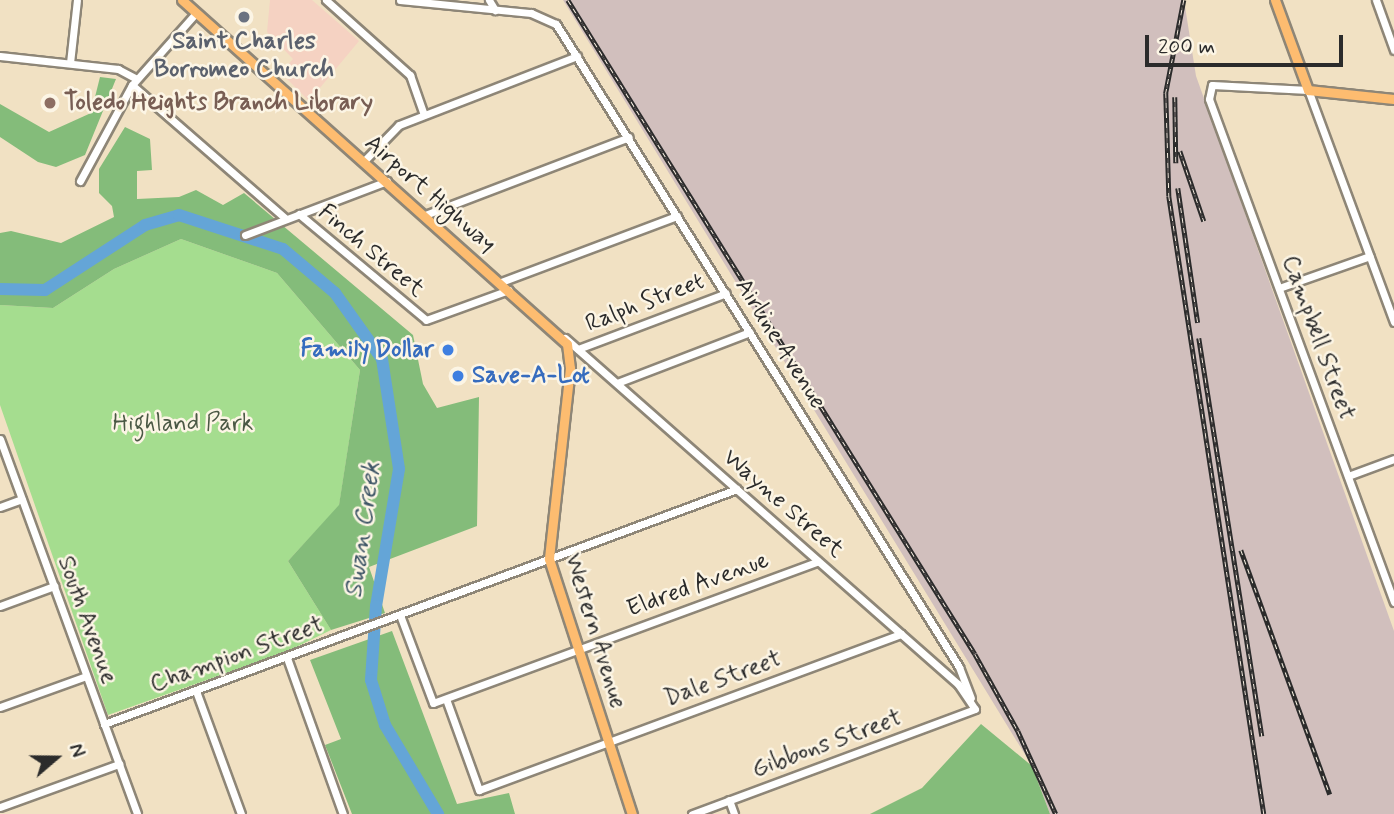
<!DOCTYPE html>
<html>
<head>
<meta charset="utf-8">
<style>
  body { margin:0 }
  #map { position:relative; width:1394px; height:814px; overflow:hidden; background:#f1e1c3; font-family:Mynerve,sans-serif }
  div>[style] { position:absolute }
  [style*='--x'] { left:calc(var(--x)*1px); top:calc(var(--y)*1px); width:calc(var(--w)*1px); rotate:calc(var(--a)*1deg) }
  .built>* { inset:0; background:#f5d2c2 }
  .industrial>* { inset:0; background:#d1bfbd }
  .green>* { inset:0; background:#a5dd8f }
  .forest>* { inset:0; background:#84bc7a }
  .river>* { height:12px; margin:-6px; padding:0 6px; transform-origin:6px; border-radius:6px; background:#64a5d7 }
  .roads { filter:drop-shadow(2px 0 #8e8677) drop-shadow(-2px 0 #8e8677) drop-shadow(0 2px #8e8677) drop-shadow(0 -2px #8e8677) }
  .minor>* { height:7px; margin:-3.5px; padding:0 3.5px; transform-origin:3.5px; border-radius:3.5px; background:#fff }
  .major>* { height:9px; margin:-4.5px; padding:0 4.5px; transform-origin:4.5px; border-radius:4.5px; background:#fdbc70 }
  .rail>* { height:4.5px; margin-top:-2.25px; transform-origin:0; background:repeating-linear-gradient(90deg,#fcf5e5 0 5px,#2b2b2b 0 10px); box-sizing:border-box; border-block:2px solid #2b2b2b }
  .dots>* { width:19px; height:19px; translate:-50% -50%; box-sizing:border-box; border:4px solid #fcf5e5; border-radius:50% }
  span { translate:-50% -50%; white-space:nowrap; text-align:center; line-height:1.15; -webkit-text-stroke:5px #fcf5e5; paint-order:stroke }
  .worship-label { font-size:24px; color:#5b616d; font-weight:700 }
  .education-label { font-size:24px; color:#785e54; font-weight:700 }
  .left { translate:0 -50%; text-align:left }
  .street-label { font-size:24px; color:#2b2b2b }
  .shop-label { font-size:24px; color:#366cbe; font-weight:700 }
  .right { translate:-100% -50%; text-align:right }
  .park-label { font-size:24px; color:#4a5844 }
  .water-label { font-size:26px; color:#3f5667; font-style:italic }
  .north { position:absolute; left:21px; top:723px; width:70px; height:70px; -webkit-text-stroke:5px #fcf5e5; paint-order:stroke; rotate:70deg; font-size:19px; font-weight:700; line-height:28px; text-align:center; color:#2b2b2b }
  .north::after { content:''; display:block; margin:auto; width:24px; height:32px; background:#2b2b2b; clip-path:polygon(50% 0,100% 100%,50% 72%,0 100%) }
  .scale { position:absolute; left:1145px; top:35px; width:198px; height:32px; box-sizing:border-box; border:4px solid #2b2b2b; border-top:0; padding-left:9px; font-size:21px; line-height:24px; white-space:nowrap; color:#2b2b2b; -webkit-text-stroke:5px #fcf5e5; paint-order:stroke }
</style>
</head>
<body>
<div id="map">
  <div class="built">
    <div style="clip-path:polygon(270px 0,312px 0,359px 41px,309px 101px,281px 73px,293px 59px,267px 32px)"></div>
  </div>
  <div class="industrial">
    <div style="clip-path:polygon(563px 0,1184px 0,1196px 76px,1394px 631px,1394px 814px,1050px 814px,1032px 766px)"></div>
  </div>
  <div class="green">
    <div style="clip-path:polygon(181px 239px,277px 273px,360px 370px,339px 506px,288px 561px,331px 630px,288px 651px,108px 715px,0 405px,0 305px,53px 308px,114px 269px)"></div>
  </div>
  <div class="forest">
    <div style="clip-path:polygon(100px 77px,116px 79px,85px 155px,56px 167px,38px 162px,0 137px,0 104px,49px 132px,91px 113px)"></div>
    <div style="clip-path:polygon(125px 127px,150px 139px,152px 170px,137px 171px,137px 199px,179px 197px,196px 190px,223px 205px,244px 193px,413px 335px,423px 384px,437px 408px,479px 397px,477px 526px,369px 567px,385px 613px,331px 630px,288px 561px,339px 505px,360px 370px,277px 273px,181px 239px,114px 269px,53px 308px,0 305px,0 233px,11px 231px,61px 243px,114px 217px,112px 206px,99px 193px,99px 169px)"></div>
    <div style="clip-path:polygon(392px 631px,457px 804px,509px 793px,515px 814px,352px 814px,325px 745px,341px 739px,310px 660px)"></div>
    <div style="clip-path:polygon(981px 724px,1032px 766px,1050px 814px,870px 814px,922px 788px)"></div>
  </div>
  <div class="river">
    <div style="--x:0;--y:289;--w:45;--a:1.3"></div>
    <div style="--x:45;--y:290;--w:119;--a:-33"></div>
    <div style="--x:145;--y:225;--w:35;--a:-16"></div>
    <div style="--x:179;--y:215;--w:109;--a:18.1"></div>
    <div style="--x:283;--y:249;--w:68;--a:40.2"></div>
    <div style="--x:335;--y:293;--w:81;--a:54.5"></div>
    <div style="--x:382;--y:359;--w:111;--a:81.2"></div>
    <div style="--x:399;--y:469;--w:139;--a:99.5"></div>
    <div style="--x:376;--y:606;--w:74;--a:93.9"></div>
    <div style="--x:371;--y:680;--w:47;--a:72.7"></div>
    <div style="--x:385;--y:725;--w:104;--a:59.2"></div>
  </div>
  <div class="roads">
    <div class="minor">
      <div style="--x:326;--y:0;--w:113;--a:41.8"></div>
      <div style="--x:410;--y:75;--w:42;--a:70.7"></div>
      <div style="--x:400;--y:0;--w:132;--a:5.7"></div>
      <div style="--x:531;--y:13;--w:27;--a:24"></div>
      <div style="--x:556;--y:24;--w:759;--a:57.92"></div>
      <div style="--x:959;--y:667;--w:33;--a:69"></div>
      <div style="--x:489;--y:0;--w:12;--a:59"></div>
      <div style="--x:1376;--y:0;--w:53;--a:70.2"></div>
      <div style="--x:0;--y:56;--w:119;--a:6.3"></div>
      <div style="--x:118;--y:69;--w:21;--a:28"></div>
      <div style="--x:70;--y:63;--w:63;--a:-83.7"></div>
      <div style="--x:132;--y:85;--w:204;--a:41"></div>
      <div style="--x:364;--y:161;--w:50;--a:-45.8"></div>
      <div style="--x:399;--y:125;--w:191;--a:-21.2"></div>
      <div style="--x:80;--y:181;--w:109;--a:-61.6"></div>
      <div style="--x:132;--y:85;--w:96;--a:-48.4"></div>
      <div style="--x:299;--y:214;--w:165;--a:39.8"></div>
      <div style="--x:426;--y:320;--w:88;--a:-19.9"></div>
      <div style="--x:425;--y:215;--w:218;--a:-20.9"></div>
      <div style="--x:245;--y:235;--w:152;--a:-20.8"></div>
      <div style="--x:501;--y:282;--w:188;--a:-20.6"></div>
      <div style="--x:1279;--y:288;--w:96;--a:-19.4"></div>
      <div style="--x:1394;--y:322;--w:247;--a:-110.3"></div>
      <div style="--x:1308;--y:90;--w:96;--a:-177"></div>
      <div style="--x:1212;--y:85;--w:14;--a:102"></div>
      <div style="--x:1209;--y:99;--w:536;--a:69.81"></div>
      <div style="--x:565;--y:338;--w:524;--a:41.36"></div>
      <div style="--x:958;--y:684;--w:30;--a:56"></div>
      <div style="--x:975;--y:709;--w:302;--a:159.6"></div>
      <div style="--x:578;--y:349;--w:158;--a:-20.7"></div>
      <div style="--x:617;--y:383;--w:142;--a:-21"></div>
      <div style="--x:0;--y:439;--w:399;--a:69.9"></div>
      <div style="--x:1348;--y:476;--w:49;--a:-20.3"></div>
      <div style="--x:0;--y:507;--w:23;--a:-20"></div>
      <div style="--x:0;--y:606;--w:58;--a:-20.3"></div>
      <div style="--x:400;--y:615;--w:94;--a:69.4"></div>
      <div style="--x:433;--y:703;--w:410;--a:-20.2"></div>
      <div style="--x:287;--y:658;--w:166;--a:70.3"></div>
      <div style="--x:196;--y:691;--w:131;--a:69.9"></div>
      <div style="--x:446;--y:699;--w:97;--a:70.1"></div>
      <div style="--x:479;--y:790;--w:450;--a:-20.3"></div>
      <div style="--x:0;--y:707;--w:91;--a:-19.8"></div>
      <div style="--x:104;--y:724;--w:675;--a:-20.37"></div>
      <div style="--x:729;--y:800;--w:15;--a:70"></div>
      <div style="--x:0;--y:807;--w:127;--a:-19.9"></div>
    </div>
    <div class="major">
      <div style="--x:182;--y:0;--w:516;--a:41.78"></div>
      <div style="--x:567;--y:344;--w:24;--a:83"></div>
      <div style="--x:570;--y:368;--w:192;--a:96.3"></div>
      <div style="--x:549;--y:559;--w:268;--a:72"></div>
      <div style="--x:1275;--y:0;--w:96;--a:69.9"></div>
      <div style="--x:1308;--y:90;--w:86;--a:6"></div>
    </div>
  </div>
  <div class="rail">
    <div style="--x:568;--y:0;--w:770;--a:58.1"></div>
    <div style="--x:975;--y:654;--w:88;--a:60.8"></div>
    <div style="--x:1018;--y:731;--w:91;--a:65.4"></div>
    <div style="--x:1184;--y:0;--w:95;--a:101"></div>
    <div style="--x:1166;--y:93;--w:103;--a:88.3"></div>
    <div style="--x:1169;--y:196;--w:625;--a:81.26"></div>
    <div style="--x:1175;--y:97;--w:66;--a:89.1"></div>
    <div style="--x:1180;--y:151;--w:74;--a:71.1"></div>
    <div style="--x:1178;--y:188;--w:136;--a:81.6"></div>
    <div style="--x:1199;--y:338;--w:403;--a:81"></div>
    <div style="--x:1241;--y:550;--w:260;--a:70"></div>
  </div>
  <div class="dots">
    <div style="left:244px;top:17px;background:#6b7280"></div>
    <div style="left:50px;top:103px;background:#8d6e63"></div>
    <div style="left:448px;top:350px;background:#3f7fe0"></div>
    <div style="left:458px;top:376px;background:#3f7fe0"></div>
  </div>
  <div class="worship-label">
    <span style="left:244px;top:56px">Saint Charles<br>Borromeo Church</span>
  </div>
  <div class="education-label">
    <span class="left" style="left:64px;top:103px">Toledo Heights Branch Library</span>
  </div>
  <div class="street-label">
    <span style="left:430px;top:194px;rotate:41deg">Airport Highway</span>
    <span style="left:371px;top:251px;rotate:40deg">Finch Street</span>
    <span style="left:645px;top:303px;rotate:-21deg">Ralph Street</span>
    <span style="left:1318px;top:338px;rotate:70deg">Campbell Street</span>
    <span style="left:780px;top:344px;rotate:58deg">Airline Avenue</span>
    <span style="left:783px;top:504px;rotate:41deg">Wayne Street</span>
    <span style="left:698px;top:585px;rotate:-20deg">Eldred Avenue</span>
    <span style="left:87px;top:620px;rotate:70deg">South Avenue</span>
    <span style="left:595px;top:631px;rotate:73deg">Western Avenue</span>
    <span style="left:237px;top:655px;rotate:-20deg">Champion Street</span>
    <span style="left:723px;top:679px;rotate:-20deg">Dale Street</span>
    <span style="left:827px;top:744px;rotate:-20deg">Gibbons Street</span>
  </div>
  <div class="shop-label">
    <span class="right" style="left:434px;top:350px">Family Dollar</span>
    <span class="left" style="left:472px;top:376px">Save-A-Lot</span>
  </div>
  <div class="park-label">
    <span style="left:183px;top:424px">Highland Park</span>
  </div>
  <div class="water-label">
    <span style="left:364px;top:530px;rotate:-82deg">Swan Creek</span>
  </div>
  <div class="north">N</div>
  <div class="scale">200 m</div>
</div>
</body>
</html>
